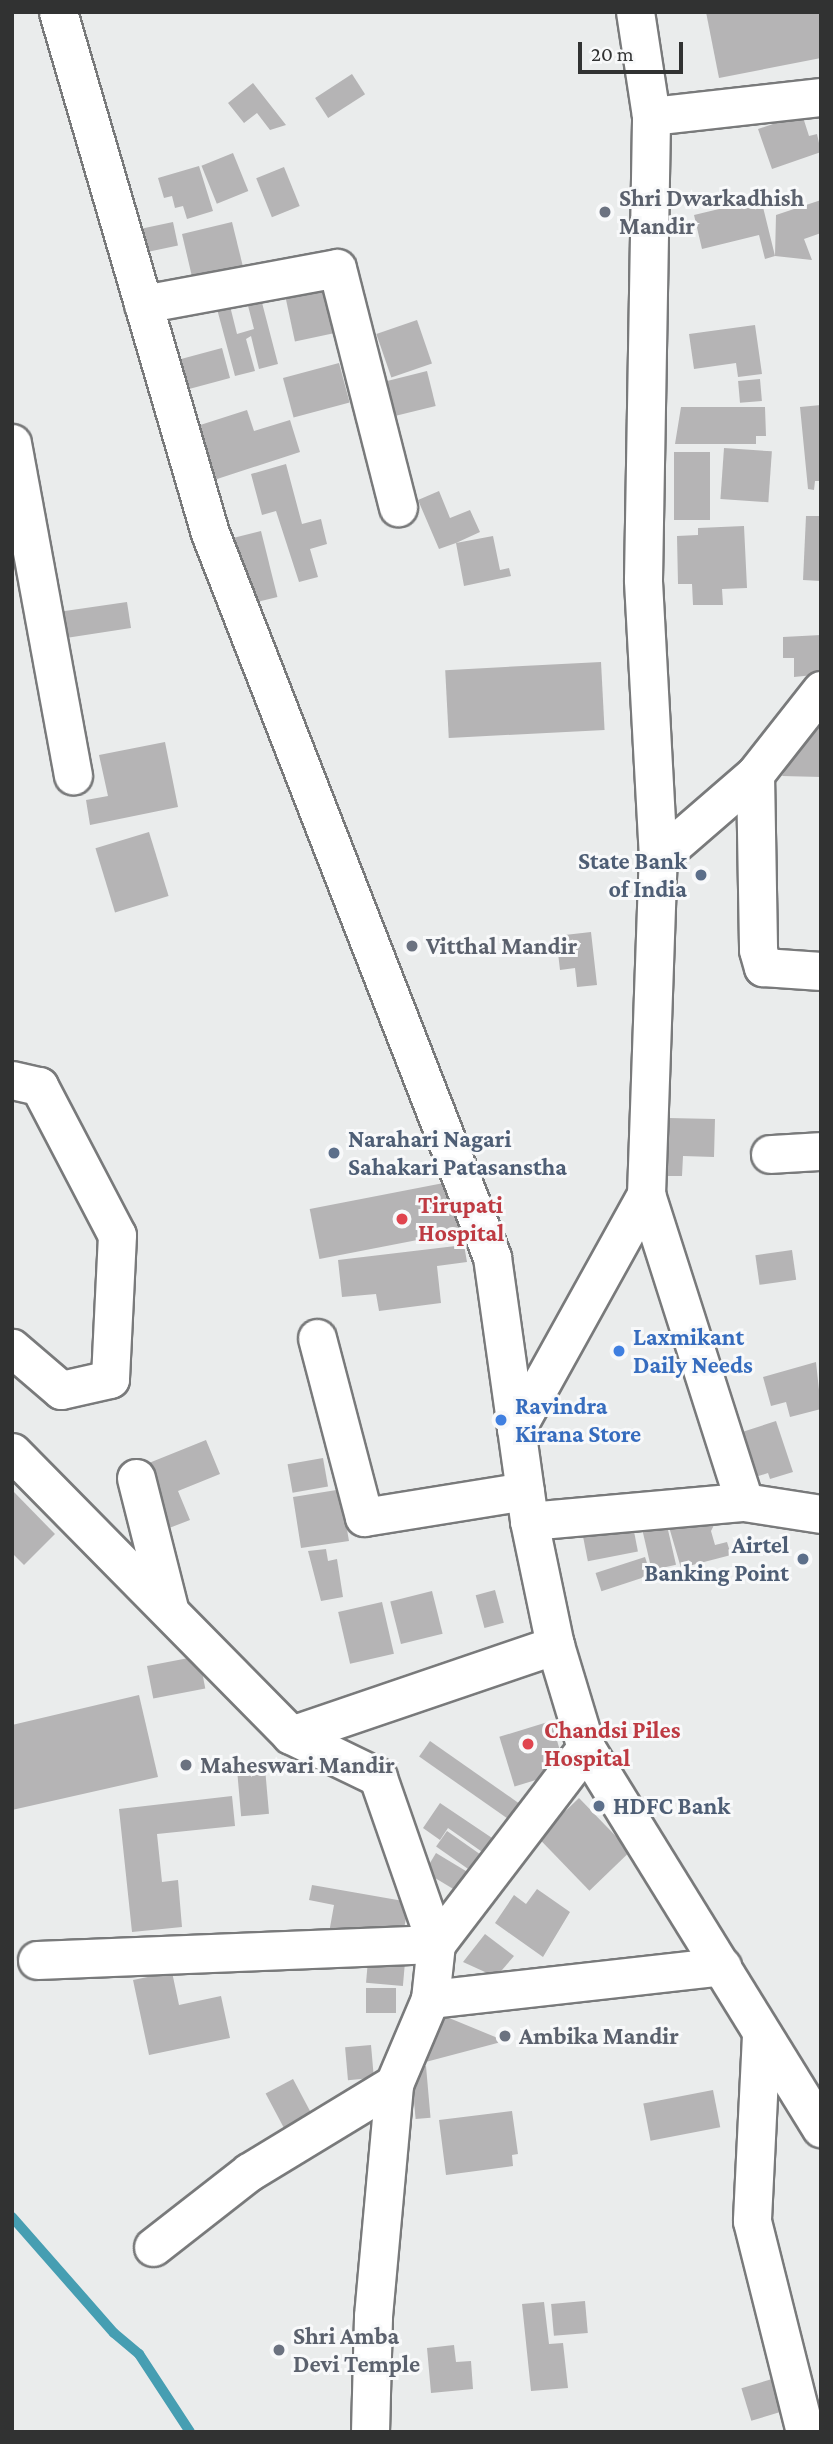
<!DOCTYPE html>
<html>
<head>
<meta charset="utf-8">
<style>
  body { margin:0 }
  #map { position:relative; width:833px; height:2444px; overflow:hidden; background:#eaecec; font-family:"Crimson Pro",serif }
  div>[style] { position:absolute }
  [style*='--x'] { left:calc(var(--x)*1px); top:calc(var(--y)*1px); width:calc(var(--w)*1px); rotate:calc(var(--a)*1deg) }
  .stream>* { height:10px; margin:-5px; padding:0 5px; transform-origin:5px; border-radius:5px; background:#469eb2 }
  .building>* { inset:0; background:#b5b4b5; transform-origin:0 0 }
  .roads { filter:drop-shadow(2px 0 #797a7b) drop-shadow(-2px 0 #797a7b) drop-shadow(0 2px #797a7b) drop-shadow(0 -2px #797a7b) }
  .minor>* { height:37px; margin:-18.5px; padding:0 18.5px; transform-origin:18.5px; border-radius:18.5px; background:#fff }
  .dots>* { width:19px; height:19px; translate:-50% -50%; box-sizing:border-box; border:4px solid #f8f9fa; border-radius:50% }
  span { translate:-50% -50%; white-space:nowrap; text-align:center; line-height:1.15; -webkit-text-stroke:6px #f8f9fa; paint-order:stroke }
  .worship-label { font-size:24px; color:#5b616d; font-weight:700 }
  .left { translate:0 -50%; text-align:left }
  .service-label { font-size:24px; color:#4e5e75; font-weight:700 }
  .right { translate:-100% -50%; text-align:right }
  .health-label { font-size:24px; color:#be3a42; font-weight:700 }
  .shop-label { font-size:24px; color:#366cbe; font-weight:700 }
  .frame { position:absolute; inset:0; border:14px solid #313232; pointer-events:none }
  .scale { position:absolute; left:578px; top:42px; width:105px; height:32px; box-sizing:border-box; border:4px solid #313232; border-top:0; padding-left:9px; font-size:21px; line-height:24px; white-space:nowrap; color:#313232; -webkit-text-stroke:5px #f8f9fa; paint-order:stroke }
</style>
</head>
<body>
<div id="map">
  <div class="stream">
    <div style="--x:12;--y:2217;--w:154;--a:48.7"></div>
    <div style="--x:114;--y:2333;--w:33;--a:40"></div>
    <div style="--x:139;--y:2354;--w:93;--a:56.8"></div>
  </div>
  <div class="building">
    <div style="clip-path:polygon(706px 12px,821px 12px,821px 58px,719px 78px)"></div>
    <div style="left:352px;top:74px;width:24px;height:44px;rotate:57deg"></div>
    <div style="clip-path:polygon(253px 83px,286px 125px,270px 130px,257px 113px,244px 123px,228px 103px)"></div>
    <div style="clip-path:polygon(802px 114px,809px 136px,817px 134px,821px 152px,772px 169px,758px 129px)"></div>
    <div style="left:233px;top:153px;width:41px;height:34px;rotate:68deg"></div>
    <div style="clip-path:polygon(199px 166px,213px 211px,187px 219px,183px 206px,175px 208px,172px 196px,164px 198px,158px 178px)"></div>
    <div style="left:284px;top:167px;width:42px;height:30px;rotate:68deg"></div>
    <div style="clip-path:polygon(761px 199px,775px 256px,765px 259px,759px 235px,702px 249px,694px 215px)"></div>
    <div style="clip-path:polygon(821px 200px,821px 233px,804px 239px,812px 260px,775px 256px,776px 215px)"></div>
    <div style="left:173px;top:222px;width:24px;height:41px;rotate:78deg"></div>
    <div style="clip-path:polygon(232px 222px,246px 279px,193px 281px,182px 234px)"></div>
    <div style="left:325px;top:281px;width:53px;height:42px;rotate:78deg"></div>
    <div style="clip-path:polygon(260px 295px,278px 364px,259px 369px,251px 336px,246px 339px,255px 371px,235px 376px,217px 309px,230px 306px,237px 334px,254px 329px,246px 298px)"></div>
    <div style="left:417px;top:320px;width:46px;height:43px;rotate:71deg"></div>
    <div style="clip-path:polygon(755px 325px,762px 374px,738px 377px,736px 363px,694px 369px,689px 334px)"></div>
    <div style="left:222px;top:348px;width:31px;height:52px;rotate:75deg"></div>
    <div style="left:339px;top:363px;width:41px;height:58px;rotate:75deg"></div>
    <div style="left:427px;top:371px;width:36px;height:41px;rotate:76deg"></div>
    <div style="left:760px;top:379px;width:22px;height:22px;rotate:85deg"></div>
    <div style="clip-path:polygon(821px 405px,821px 481px,815px 481px,814px 490px,808px 489px,800px 407px)"></div>
    <div style="clip-path:polygon(681px 407px,765px 407px,766px 436px,756px 436px,756px 444px,675px 444px)"></div>
    <div style="clip-path:polygon(247px 410px,254px 431px,290px 420px,300px 452px,211px 481px,194px 427px)"></div>
    <div style="left:724px;top:448px;width:48px;height:51px;rotate:4deg"></div>
    <div style="left:674px;top:452px;width:36px;height:68px"></div>
    <div style="clip-path:polygon(286px 464px,302px 524px,321px 519px,327px 544px,310px 549px,318px 577px,299px 582px,276px 511px,262px 515px,251px 474px)"></div>
    <div style="clip-path:polygon(439px 491px,450px 518px,470px 510px,480px 532px,456px 543px,493px 536px,500px 570px,509px 568px,511px 576px,464px 586px,456px 543px,439px 549px,418px 500px)"></div>
    <div style="clip-path:polygon(806px 516px,821px 516px,821px 581px,803px 580px)"></div>
    <div style="clip-path:polygon(744px 526px,747px 588px,722px 589px,723px 605px,693px 605px,692px 584px,678px 584px,677px 536px,698px 535px,698px 528px)"></div>
    <div style="left:261px;top:531px;width:68px;height:34px;rotate:76deg"></div>
    <div style="clip-path:polygon(127px 602px,131px 628px,66px 638px,51px 613px)"></div>
    <div style="clip-path:polygon(821px 635px,821px 670px,814px 675px,794px 677px,794px 658px,783px 658px,783px 637px)"></div>
    <div style="left:601px;top:662px;width:68px;height:156px;rotate:87deg"></div>
    <div style="clip-path:polygon(814px 721px,821px 721px,821px 777px,782px 776px)"></div>
    <div style="clip-path:polygon(165px 742px,178px 807px,90px 825px,86px 800px,108px 796px,99px 755px)"></div>
    <div style="left:149px;top:832px;width:67px;height:56px;rotate:73deg"></div>
    <div style="clip-path:polygon(591px 932px,597px 985px,577px 987px,575px 968px,560px 970px,556px 936px)"></div>
    <div style="clip-path:polygon(668px 1118px,715px 1119px,714px 1157px,683px 1156px,682px 1176px,666px 1176px)"></div>
    <div style="left:454px;top:1181px;width:51px;height:147px;rotate:79deg"></div>
    <div style="clip-path:polygon(464px 1245px,467px 1262px,437px 1266px,441px 1303px,379px 1311px,376px 1294px,342px 1297px,338px 1260px)"></div>
    <div style="left:792px;top:1250px;width:30px;height:37px;rotate:82deg"></div>
    <div style="clip-path:polygon(816px 1362px,821px 1409px,790px 1417px,786px 1402px,771px 1406px,763px 1377px)"></div>
    <div style="clip-path:polygon(776px 1421px,793px 1472px,770px 1479px,768px 1473px,752px 1478px,736px 1434px)"></div>
    <div style="clip-path:polygon(206px 1440px,220px 1474px,178px 1491px,190px 1520px,164px 1530px,139px 1467px)"></div>
    <div style="left:323px;top:1458px;width:29px;height:36px;rotate:80deg"></div>
    <div style="clip-path:polygon(349px 1488px,345px 1518px,349px 1541px,301px 1548px,293px 1497px)"></div>
    <div style="clip-path:polygon(12px 1490px,55px 1534px,24px 1565px,12px 1553px)"></div>
    <div style="left:665px;top:1517px;width:49px;height:25px;rotate:77deg"></div>
    <div style="clip-path:polygon(717px 1519px,711px 1531px,715px 1545px,727px 1542px,731px 1555px,681px 1568px,667px 1520px)"></div>
    <div style="left:632px;top:1521px;width:31px;height:51px;rotate:79deg"></div>
    <div style="clip-path:polygon(326px 1549px,328px 1561px,337px 1559px,343px 1597px,321px 1601px,308px 1551px)"></div>
    <div style="left:645px;top:1557px;width:19px;height:52px;rotate:72deg"></div>
    <div style="left:495px;top:1590px;width:34px;height:20px;rotate:75deg"></div>
    <div style="left:432px;top:1591px;width:44px;height:43px;rotate:76deg"></div>
    <div style="left:382px;top:1602px;width:53px;height:45px;rotate:77deg"></div>
    <div style="left:199px;top:1656px;width:33px;height:53px;rotate:79deg"></div>
    <div style="clip-path:polygon(139px 1695px,158px 1777px,12px 1810px,12px 1725px)"></div>
    <div style="left:551px;top:1721px;width:52px;height:54px;rotate:73deg"></div>
    <div style="left:430px;top:1741px;width:111px;height:19px;rotate:35deg"></div>
    <div style="left:265px;top:1768px;width:46px;height:28px;rotate:85deg"></div>
    <div style="clip-path:polygon(232px 1796px,235px 1826px,157px 1834px,162px 1882px,178px 1880px,182px 1927px,132px 1932px,119px 1809px)"></div>
    <div style="left:579px;top:1798px;width:74px;height:57px;rotate:46deg"></div>
    <div style="clip-path:polygon(440px 1803px,498px 1842px,488px 1856px,448px 1828px,440px 1840px,423px 1828px)"></div>
    <div style="left:447px;top:1831px;width:47px;height:19px;rotate:35deg"></div>
    <div style="left:436px;top:1853px;width:47px;height:22px;rotate:31deg"></div>
    <div style="clip-path:polygon(312px 1885px,409px 1902px,401px 1945px,329px 1933px,334px 1905px,309px 1900px)"></div>
    <div style="clip-path:polygon(537px 1889px,570px 1912px,543px 1957px,495px 1923px,514px 1895px,526px 1904px)"></div>
    <div style="clip-path:polygon(485px 1934px,514px 1956px,496px 1977px,463px 1962px)"></div>
    <div style="left:369px;top:1949px;width:37px;height:34px;rotate:5deg"></div>
    <div style="clip-path:polygon(172px 1972px,179px 2005px,221px 1996px,230px 2038px,149px 2055px,133px 1980px)"></div>
    <div style="left:366px;top:1988px;width:30px;height:25px"></div>
    <div style="clip-path:polygon(437px 2013px,505px 2041px,418px 2064px)"></div>
    <div style="left:371px;top:2045px;width:33px;height:26px;rotate:85deg"></div>
    <div style="left:426px;top:2066px;width:52px;height:15px;rotate:85deg"></div>
    <div style="left:293px;top:2079px;width:47px;height:31px;rotate:62deg"></div>
    <div style="left:713px;top:2090px;width:38px;height:71px;rotate:79deg"></div>
    <div style="clip-path:polygon(512px 2111px,518px 2154px,512px 2155px,513px 2166px,446px 2175px,439px 2120px)"></div>
    <div style="left:585px;top:2301px;width:32px;height:34px;rotate:85deg"></div>
    <div style="clip-path:polygon(544px 2302px,549px 2344px,563px 2343px,568px 2388px,531px 2391px,522px 2304px)"></div>
    <div style="clip-path:polygon(454px 2345px,456px 2362px,471px 2361px,473px 2389px,431px 2393px,427px 2348px)"></div>
    <div style="left:772px;top:2379px;width:34px;height:32px;rotate:73deg"></div>
  </div>
  <div class="roads">
    <div class="minor">
      <div style="--x:58;--y:12;--w:543;--a:73.74"></div>
      <div style="--x:210;--y:533;--w:777;--a:68.72"></div>
      <div style="--x:492;--y:1257;--w:267;--a:82"></div>
      <div style="--x:529;--y:1521;--w:127;--a:78.2"></div>
      <div style="--x:555;--y:1645;--w:108;--a:73.2"></div>
      <div style="--x:586;--y:1748;--w:447;--a:58.3"></div>
      <div style="--x:651;--y:116;--w:171;--a:-6.4"></div>
      <div style="--x:143;--y:304;--w:197;--a:-10.5"></div>
      <div style="--x:337;--y:268;--w:247;--a:75.7"></div>
      <div style="--x:12;--y:443;--w:338;--a:79.6"></div>
      <div style="--x:755;--y:774;--w:176;--a:89"></div>
      <div style="--x:758;--y:950;--w:18;--a:74"></div>
      <div style="--x:763;--y:967;--w:58;--a:3.9"></div>
      <div style="--x:658;--y:858;--w:128;--a:-40.9"></div>
      <div style="--x:755;--y:774;--w:107;--a:-51.8"></div>
      <div style="--x:12;--y:1080;--w:28;--a:13"></div>
      <div style="--x:39;--y:1086;--w:168;--a:62.4"></div>
      <div style="--x:117;--y:1235;--w:144;--a:92.8"></div>
      <div style="--x:110;--y:1379;--w:50;--a:167.3"></div>
      <div style="--x:61;--y:1390;--w:65;--a:-139.4"></div>
      <div style="--x:770;--y:1154;--w:51;--a:-3.4"></div>
      <div style="--x:646;--y:1194;--w:323;--a:72.3"></div>
      <div style="--x:317;--y:1338;--w:185;--a:75.3"></div>
      <div style="--x:364;--y:1517;--w:163;--a:-9.2"></div>
      <div style="--x:516;--y:1429;--w:269;--a:-61"></div>
      <div style="--x:646;--y:1194;--w:336;--a:-88"></div>
      <div style="--x:658;--y:858;--w:279;--a:-93.1"></div>
      <div style="--x:643;--y:579;--w:463;--a:-89"></div>
      <div style="--x:651;--y:116;--w:105;--a:-98.7"></div>
      <div style="--x:12;--y:1452;--w:397;--a:45.4"></div>
      <div style="--x:291;--y:1735;--w:279;--a:-18.8"></div>
      <div style="--x:136;--y:1478;--w:134;--a:75.8"></div>
      <div style="--x:529;--y:1521;--w:216;--a:-5.1"></div>
      <div style="--x:744;--y:1502;--w:78;--a:8.9"></div>
      <div style="--x:37;--y:1960;--w:399;--a:-2.3"></div>
      <div style="--x:436;--y:1944;--w:177;--a:-109.2"></div>
      <div style="--x:378;--y:1777;--w:97;--a:-154.2"></div>
      <div style="--x:430;--y:1999;--w:294;--a:-6.4"></div>
      <div style="--x:761;--y:2035;--w:186;--a:92.8"></div>
      <div style="--x:752;--y:2221;--w:218;--a:75.9"></div>
      <div style="--x:153;--y:2247;--w:122;--a:-38"></div>
      <div style="--x:249;--y:2172;--w:170;--a:-31.3"></div>
      <div style="--x:370;--y:2432;--w:116;--a:-88.5"></div>
      <div style="--x:373;--y:2316;--w:233;--a:-84.8"></div>
      <div style="--x:394;--y:2084;--w:92;--a:-67"></div>
      <div style="--x:430;--y:1999;--w:55;--a:-83.8"></div>
      <div style="--x:436;--y:1944;--w:247;--a:-52.6"></div>
    </div>
  </div>
  <div class="dots">
    <div style="left:605px;top:212px;background:#6b7280"></div>
    <div style="left:701px;top:875px;background:#5c6f8a"></div>
    <div style="left:412px;top:946px;background:#6b7280"></div>
    <div style="left:334px;top:1153px;background:#5c6f8a"></div>
    <div style="left:402px;top:1219px;background:#e0444e"></div>
    <div style="left:619px;top:1351px;background:#3f7fe0"></div>
    <div style="left:501px;top:1420px;background:#3f7fe0"></div>
    <div style="left:803px;top:1559px;background:#5c6f8a"></div>
    <div style="left:528px;top:1744px;background:#e0444e"></div>
    <div style="left:186px;top:1765px;background:#6b7280"></div>
    <div style="left:599px;top:1806px;background:#5c6f8a"></div>
    <div style="left:505px;top:2036px;background:#6b7280"></div>
    <div style="left:279px;top:2350px;background:#6b7280"></div>
  </div>
  <div class="worship-label">
    <span class="left" style="left:619px;top:212px">Shri Dwarkadhish<br>Mandir</span>
    <span class="left" style="left:426px;top:946px">Vitthal Mandir</span>
    <span class="left" style="left:200px;top:1765px">Maheswari Mandir</span>
    <span class="left" style="left:519px;top:2036px">Ambika Mandir</span>
    <span class="left" style="left:293px;top:2350px">Shri Amba<br>Devi Temple</span>
  </div>
  <div class="service-label">
    <span class="right" style="left:687px;top:875px">State Bank<br>of India</span>
    <span class="left" style="left:348px;top:1153px">Narahari Nagari<br>Sahakari Patasanstha</span>
    <span class="right" style="left:789px;top:1559px">Airtel<br>Banking Point</span>
    <span class="left" style="left:613px;top:1806px">HDFC Bank</span>
  </div>
  <div class="health-label">
    <span class="left" style="left:418px;top:1219px">Tirupati<br>Hospital</span>
    <span class="left" style="left:544px;top:1744px">Chandsi Piles<br>Hospital</span>
  </div>
  <div class="shop-label">
    <span class="left" style="left:633px;top:1351px">Laxmikant<br>Daily Needs</span>
    <span class="left" style="left:515px;top:1420px">Ravindra<br>Kirana Store</span>
  </div>
  <div class="frame"></div>
  <div class="scale">20 m</div>
</div>
</body>
</html>
